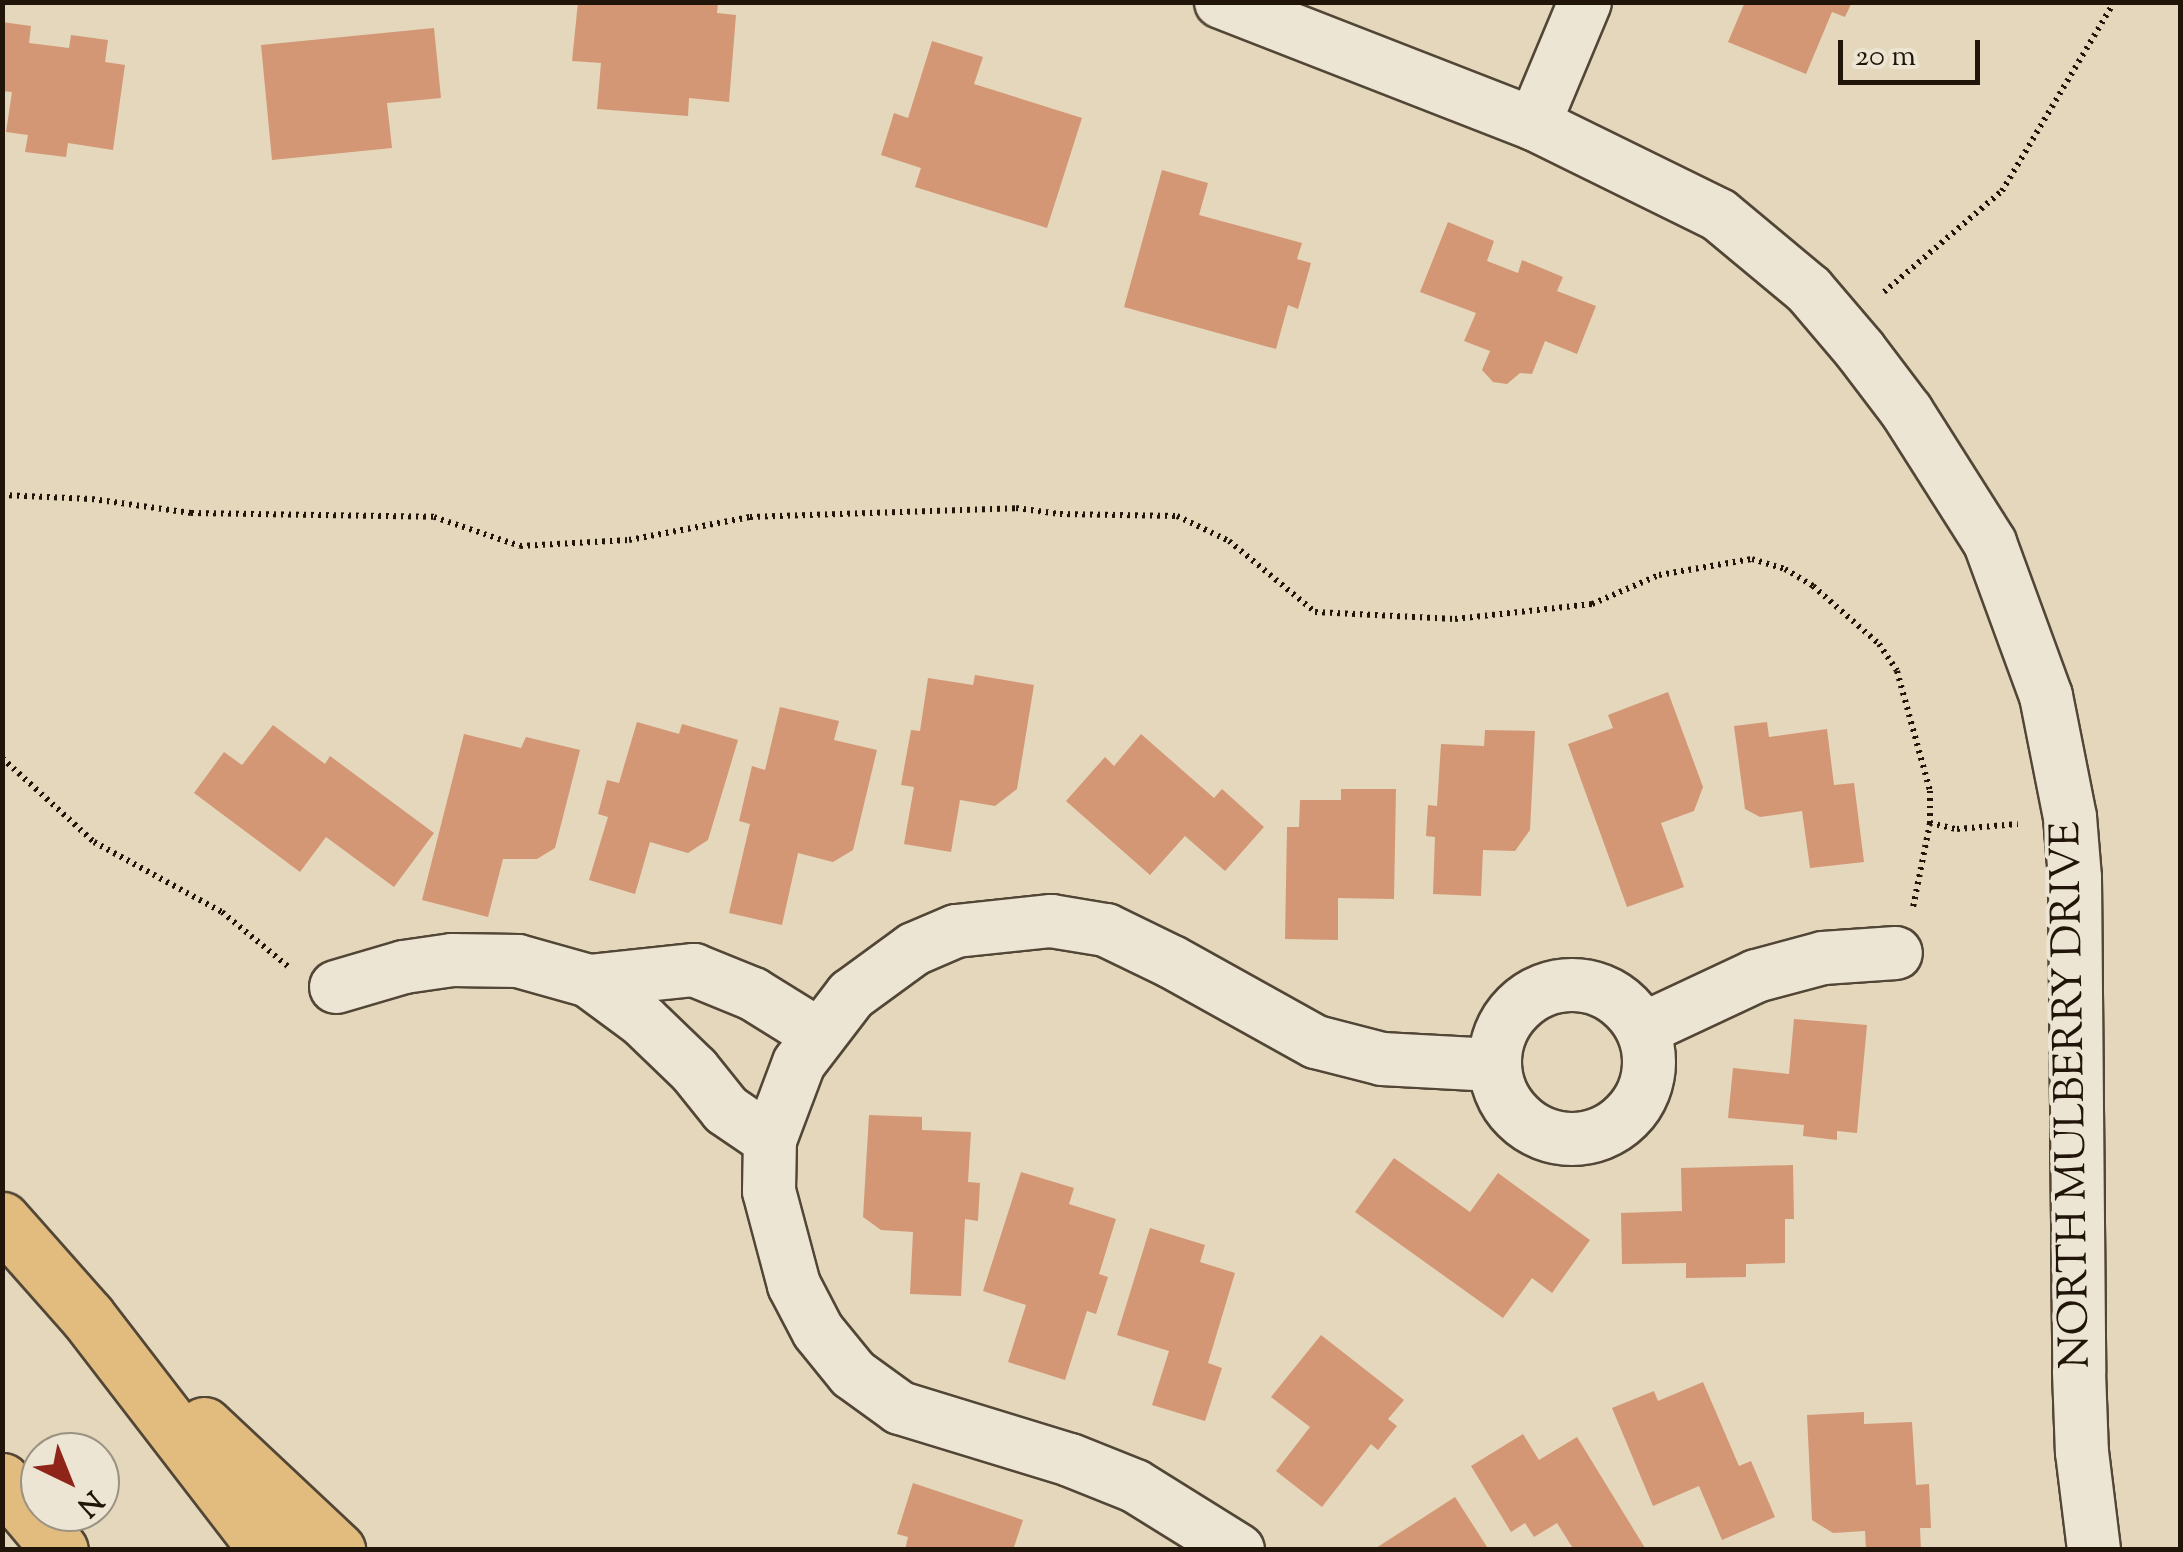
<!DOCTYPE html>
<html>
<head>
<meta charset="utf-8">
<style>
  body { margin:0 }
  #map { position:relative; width:2183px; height:1552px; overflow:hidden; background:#e4d7bb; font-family:"Sorts Mill Goudy",serif }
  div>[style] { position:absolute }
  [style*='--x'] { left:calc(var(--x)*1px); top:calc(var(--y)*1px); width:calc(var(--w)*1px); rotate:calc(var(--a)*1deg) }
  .building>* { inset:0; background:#d39776 }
  .path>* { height:6px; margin-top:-3px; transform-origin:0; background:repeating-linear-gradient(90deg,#211509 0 2.5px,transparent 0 7.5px) }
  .roads { filter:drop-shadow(2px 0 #524636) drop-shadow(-2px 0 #524636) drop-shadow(0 2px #524636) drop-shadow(0 -2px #524636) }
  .minor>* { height:52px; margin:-26px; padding:0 26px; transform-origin:26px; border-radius:26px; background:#ede5d3 }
  .minor>.ring { margin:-26px; padding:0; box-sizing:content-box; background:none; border:52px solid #ede5d3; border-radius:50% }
  .motorway>* { height:55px; margin:-27.5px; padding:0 27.5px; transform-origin:27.5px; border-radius:27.5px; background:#e2bc7e }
  span { translate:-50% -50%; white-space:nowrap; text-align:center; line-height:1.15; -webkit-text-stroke:8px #ede5d3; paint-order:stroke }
  .street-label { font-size:42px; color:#211509 }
  .frame { position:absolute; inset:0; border:5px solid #211509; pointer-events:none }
  .north { position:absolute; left:20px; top:1432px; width:100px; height:100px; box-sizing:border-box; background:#ede5d3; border:2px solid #9b9282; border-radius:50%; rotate:137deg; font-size:28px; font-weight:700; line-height:40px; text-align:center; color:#211509 }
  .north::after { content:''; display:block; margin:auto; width:35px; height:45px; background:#8f2418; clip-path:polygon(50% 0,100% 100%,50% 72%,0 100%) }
  .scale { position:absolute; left:1838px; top:40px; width:142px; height:45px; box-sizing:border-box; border:5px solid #211509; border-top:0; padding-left:12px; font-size:30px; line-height:35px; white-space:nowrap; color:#211509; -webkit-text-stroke:8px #ede5d3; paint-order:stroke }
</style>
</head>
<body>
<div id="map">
  <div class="building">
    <div style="clip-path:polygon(578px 2px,718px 2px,717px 13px,736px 15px,729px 102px,689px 98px,688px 116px,597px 109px,601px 63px,572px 61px)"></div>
    <div style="clip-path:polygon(1745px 2px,1852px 2px,1845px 17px,1832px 12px,1806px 74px,1728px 42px)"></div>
    <div style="clip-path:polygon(2px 22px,31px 26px,29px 43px,69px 48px,71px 35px,108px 40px,105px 62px,125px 65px,113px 150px,68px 143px,66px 157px,25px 152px,28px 135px,6px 132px,12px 92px,2px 91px)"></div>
    <div style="clip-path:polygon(434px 28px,441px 98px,387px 103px,392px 148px,272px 160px,261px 45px)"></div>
    <div style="clip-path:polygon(932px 41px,983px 57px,974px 84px,1082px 118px,1047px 228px,915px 187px,921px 168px,881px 155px,894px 113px,908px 118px)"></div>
    <div style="clip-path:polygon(1162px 170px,1208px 183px,1199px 215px,1302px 243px,1297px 259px,1311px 263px,1298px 309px,1288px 305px,1276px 349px,1124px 307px)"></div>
    <div style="clip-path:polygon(1448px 222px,1494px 241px,1487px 261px,1518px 273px,1522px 260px,1563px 277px,1557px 291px,1596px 306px,1577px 354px,1545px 341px,1532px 374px,1520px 373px,1507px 384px,1493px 382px,1482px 370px,1490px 351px,1464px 341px,1476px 313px,1420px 292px)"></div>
    <div style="clip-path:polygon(975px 675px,1034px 685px,1017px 789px,995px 806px,960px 800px,951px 852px,904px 844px,914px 787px,901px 785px,911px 730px,920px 731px,928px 678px,973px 685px)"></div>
    <div style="clip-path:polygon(1668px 692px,1703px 787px,1694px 811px,1661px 823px,1684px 887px,1627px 907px,1568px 744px,1613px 728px,1608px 715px)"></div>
    <div style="clip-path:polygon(780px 707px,839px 721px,834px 740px,877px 750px,853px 850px,833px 862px,798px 853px,782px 925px,729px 913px,750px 824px,739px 821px,752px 766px,765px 770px)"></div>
    <div style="clip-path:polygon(637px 722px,679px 734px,682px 724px,738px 740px,708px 840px,688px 853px,650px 842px,635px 894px,589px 880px,608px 817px,598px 814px,607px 780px,619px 783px)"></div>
    <div style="clip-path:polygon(1767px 722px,1769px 737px,1827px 729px,1834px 785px,1854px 783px,1864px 862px,1810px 868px,1802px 811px,1760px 817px,1745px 809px,1734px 726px)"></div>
    <div style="clip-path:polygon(273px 725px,325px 764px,330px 756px,434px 833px,394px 887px,326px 837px,300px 872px,194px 793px,224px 752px,242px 765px)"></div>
    <div style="clip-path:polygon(1485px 730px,1535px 731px,1530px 830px,1515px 851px,1483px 850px,1481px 896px,1433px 894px,1435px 837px,1426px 836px,1428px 805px,1437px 806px,1441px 744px,1484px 746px)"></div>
    <div style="clip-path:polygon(464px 734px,521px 748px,526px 737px,580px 750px,555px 848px,537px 859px,503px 859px,488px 917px,422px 900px)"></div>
    <div style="clip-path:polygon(1141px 734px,1214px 798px,1222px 789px,1264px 827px,1225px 871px,1185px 836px,1150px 875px,1066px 801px,1105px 757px,1114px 766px)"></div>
    <div style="clip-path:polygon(1341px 789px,1396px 789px,1394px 899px,1338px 898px,1338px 940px,1285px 939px,1287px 827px,1299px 827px,1300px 800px,1341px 800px)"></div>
    <div style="clip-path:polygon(1794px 1019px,1867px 1025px,1857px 1133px,1837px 1131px,1837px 1140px,1803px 1136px,1804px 1125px,1728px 1118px,1733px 1068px,1789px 1074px)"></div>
    <div style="clip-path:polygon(869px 1115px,922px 1117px,922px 1130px,971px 1132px,968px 1182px,980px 1183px,978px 1221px,965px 1219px,961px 1296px,910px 1294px,913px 1232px,881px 1230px,863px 1217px)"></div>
    <div style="clip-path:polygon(1394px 1158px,1470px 1212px,1498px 1173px,1590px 1240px,1552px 1293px,1532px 1278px,1503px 1318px,1355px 1212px)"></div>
    <div style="clip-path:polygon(1793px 1165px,1794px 1219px,1785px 1219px,1785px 1263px,1746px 1264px,1746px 1277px,1686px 1278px,1686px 1263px,1622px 1264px,1621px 1213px,1682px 1211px,1681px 1168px)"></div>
    <div style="clip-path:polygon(1021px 1172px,1074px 1188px,1069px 1204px,1116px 1219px,1099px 1274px,1108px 1277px,1096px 1314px,1087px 1311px,1065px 1380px,1008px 1362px,1026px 1305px,983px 1291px)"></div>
    <div style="clip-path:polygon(1150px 1228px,1205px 1245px,1200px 1262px,1235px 1273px,1208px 1363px,1222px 1368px,1205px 1421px,1152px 1405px,1169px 1351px,1117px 1335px)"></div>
    <div style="clip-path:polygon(1321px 1335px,1404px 1400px,1388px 1419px,1397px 1426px,1378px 1450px,1371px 1444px,1322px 1507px,1276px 1471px,1310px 1427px,1271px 1397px)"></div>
    <div style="clip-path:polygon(1703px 1382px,1739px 1466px,1751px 1461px,1775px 1517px,1722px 1540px,1699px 1486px,1653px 1506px,1612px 1408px,1654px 1391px,1658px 1401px)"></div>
    <div style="clip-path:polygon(1864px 1412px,1864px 1424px,1912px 1422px,1916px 1485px,1929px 1484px,1931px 1528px,1920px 1528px,1921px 1550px,1866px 1550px,1865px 1531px,1833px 1533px,1812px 1520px,1807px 1415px)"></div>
    <div style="clip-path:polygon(1523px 1434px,1539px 1460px,1577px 1437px,1645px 1548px,1574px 1550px,1557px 1523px,1534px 1537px,1525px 1523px,1511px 1532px,1471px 1466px)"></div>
    <div style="clip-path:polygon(913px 1483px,1023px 1520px,1013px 1550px,905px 1550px,908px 1537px,897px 1534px)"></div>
    <div style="clip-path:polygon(1455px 1497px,1489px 1550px,1373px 1550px)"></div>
  </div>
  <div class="path">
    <div style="--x:1884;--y:292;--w:155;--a:-40.6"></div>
    <div style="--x:2002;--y:191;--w:220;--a:-59.3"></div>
    <div style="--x:2;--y:495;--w:90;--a:2.5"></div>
    <div style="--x:92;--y:499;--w:100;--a:8"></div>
    <div style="--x:191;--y:513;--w:243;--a:0.9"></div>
    <div style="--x:434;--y:517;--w:91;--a:18.6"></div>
    <div style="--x:520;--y:546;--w:109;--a:-3.2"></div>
    <div style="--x:629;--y:540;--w:123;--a:-10.8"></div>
    <div style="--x:750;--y:517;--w:266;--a:-1.9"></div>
    <div style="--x:1016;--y:508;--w:44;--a:7.8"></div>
    <div style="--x:1060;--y:514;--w:117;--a:1"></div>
    <div style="--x:1177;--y:516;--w:58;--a:25.7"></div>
    <div style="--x:1229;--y:541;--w:112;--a:39.5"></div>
    <div style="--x:1315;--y:612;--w:140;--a:2.9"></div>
    <div style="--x:1455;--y:619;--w:138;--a:-6.2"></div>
    <div style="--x:1592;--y:604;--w:73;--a:-23.4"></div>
    <div style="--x:1659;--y:575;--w:94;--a:-9.8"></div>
    <div style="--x:1752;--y:559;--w:34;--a:17"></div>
    <div style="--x:1785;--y:569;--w:33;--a:31"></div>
    <div style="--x:1813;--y:586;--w:88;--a:41.3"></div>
    <div style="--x:1879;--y:644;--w:32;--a:56"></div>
    <div style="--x:1897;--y:671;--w:124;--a:74.6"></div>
    <div style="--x:1930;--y:791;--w:32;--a:90"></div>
    <div style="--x:1930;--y:823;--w:86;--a:101.4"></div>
    <div style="--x:2;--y:758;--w:125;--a:42.4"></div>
    <div style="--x:94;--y:842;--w:146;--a:28.7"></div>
    <div style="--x:222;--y:912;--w:88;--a:39.5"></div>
    <div style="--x:1930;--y:823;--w:28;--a:13"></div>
    <div style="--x:1957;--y:829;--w:61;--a:-4.7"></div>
  </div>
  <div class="roads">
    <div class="minor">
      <div style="--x:1221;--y:2;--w:336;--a:21.3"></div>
      <div style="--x:1534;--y:124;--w:206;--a:26.2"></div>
      <div style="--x:1719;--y:215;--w:117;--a:39.8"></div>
      <div style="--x:1809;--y:290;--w:79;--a:49.6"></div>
      <div style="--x:1860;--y:350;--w:78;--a:52.8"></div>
      <div style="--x:1907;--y:412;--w:155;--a:57.6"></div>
      <div style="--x:1990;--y:543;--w:163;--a:69.9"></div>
      <div style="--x:2046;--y:696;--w:123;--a:78.8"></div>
      <div style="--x:2070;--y:817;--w:61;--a:85.3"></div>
      <div style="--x:2075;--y:878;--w:494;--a:89.5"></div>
      <div style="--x:2079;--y:1372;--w:80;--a:87.9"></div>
      <div style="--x:2082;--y:1452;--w:99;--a:83"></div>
      <div style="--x:1534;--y:124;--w:132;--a:-67.3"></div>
      <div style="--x:589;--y:981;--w:106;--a:-6"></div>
      <div style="--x:694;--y:970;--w:64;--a:22.1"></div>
      <div style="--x:753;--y:994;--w:78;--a:31.8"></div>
      <div class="ring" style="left:1495px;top:985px;width:102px;height:102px"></div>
      <div style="--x:336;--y:987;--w:71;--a:-16.4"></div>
      <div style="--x:404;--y:967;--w:49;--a:-8.3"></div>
      <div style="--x:452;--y:960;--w:66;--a:0.9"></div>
      <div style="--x:518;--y:961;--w:74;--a:15.7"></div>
      <div style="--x:589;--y:981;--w:67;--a:36.5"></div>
      <div style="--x:643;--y:1021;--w:71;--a:43.9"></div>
      <div style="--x:694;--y:1070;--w:51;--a:51.3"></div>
      <div style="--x:726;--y:1110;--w:53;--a:34.3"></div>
      <div style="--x:1643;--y:1029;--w:125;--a:-25.1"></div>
      <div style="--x:1756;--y:976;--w:69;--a:-15"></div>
      <div style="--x:1823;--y:958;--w:73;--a:-3.9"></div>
      <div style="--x:1238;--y:1550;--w:121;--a:-148.1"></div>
      <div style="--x:1135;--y:1486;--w:70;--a:-158.2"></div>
      <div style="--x:1070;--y:1460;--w:178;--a:-163"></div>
      <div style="--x:900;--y:1408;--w:58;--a:-144.1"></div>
      <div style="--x:853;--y:1374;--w:55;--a:-129.1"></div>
      <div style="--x:818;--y:1331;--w:52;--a:-117.6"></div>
      <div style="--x:794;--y:1285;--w:97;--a:-104.9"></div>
      <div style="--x:769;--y:1191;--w:51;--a:-88.9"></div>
      <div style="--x:770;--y:1140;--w:82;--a:-69.4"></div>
      <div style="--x:799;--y:1063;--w:86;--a:-52.6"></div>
      <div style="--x:851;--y:995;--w:78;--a:-36.1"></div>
      <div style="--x:914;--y:949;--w:46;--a:-23.2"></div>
      <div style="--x:956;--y:931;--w:96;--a:-6"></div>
      <div style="--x:1051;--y:921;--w:56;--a:9.3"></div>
      <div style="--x:1106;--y:930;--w:73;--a:25.9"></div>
      <div style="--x:1172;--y:962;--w:165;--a:29.1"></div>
      <div style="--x:1316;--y:1042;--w:68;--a:14.4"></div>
      <div style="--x:1382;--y:1059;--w:112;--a:3.1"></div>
    </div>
    <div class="motorway">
      <div style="--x:2;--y:1220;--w:128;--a:48.5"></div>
      <div style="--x:87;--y:1316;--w:295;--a:52.4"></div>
      <div style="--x:204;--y:1425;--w:183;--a:43.2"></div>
      <div style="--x:2;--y:1481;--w:90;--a:50"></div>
    </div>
  </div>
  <div class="street-label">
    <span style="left:2073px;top:1095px;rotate:-91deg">NORTH MULBERRY DRIVE</span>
  </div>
  <div class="frame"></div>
  <div class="north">N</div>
  <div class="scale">20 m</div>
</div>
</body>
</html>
